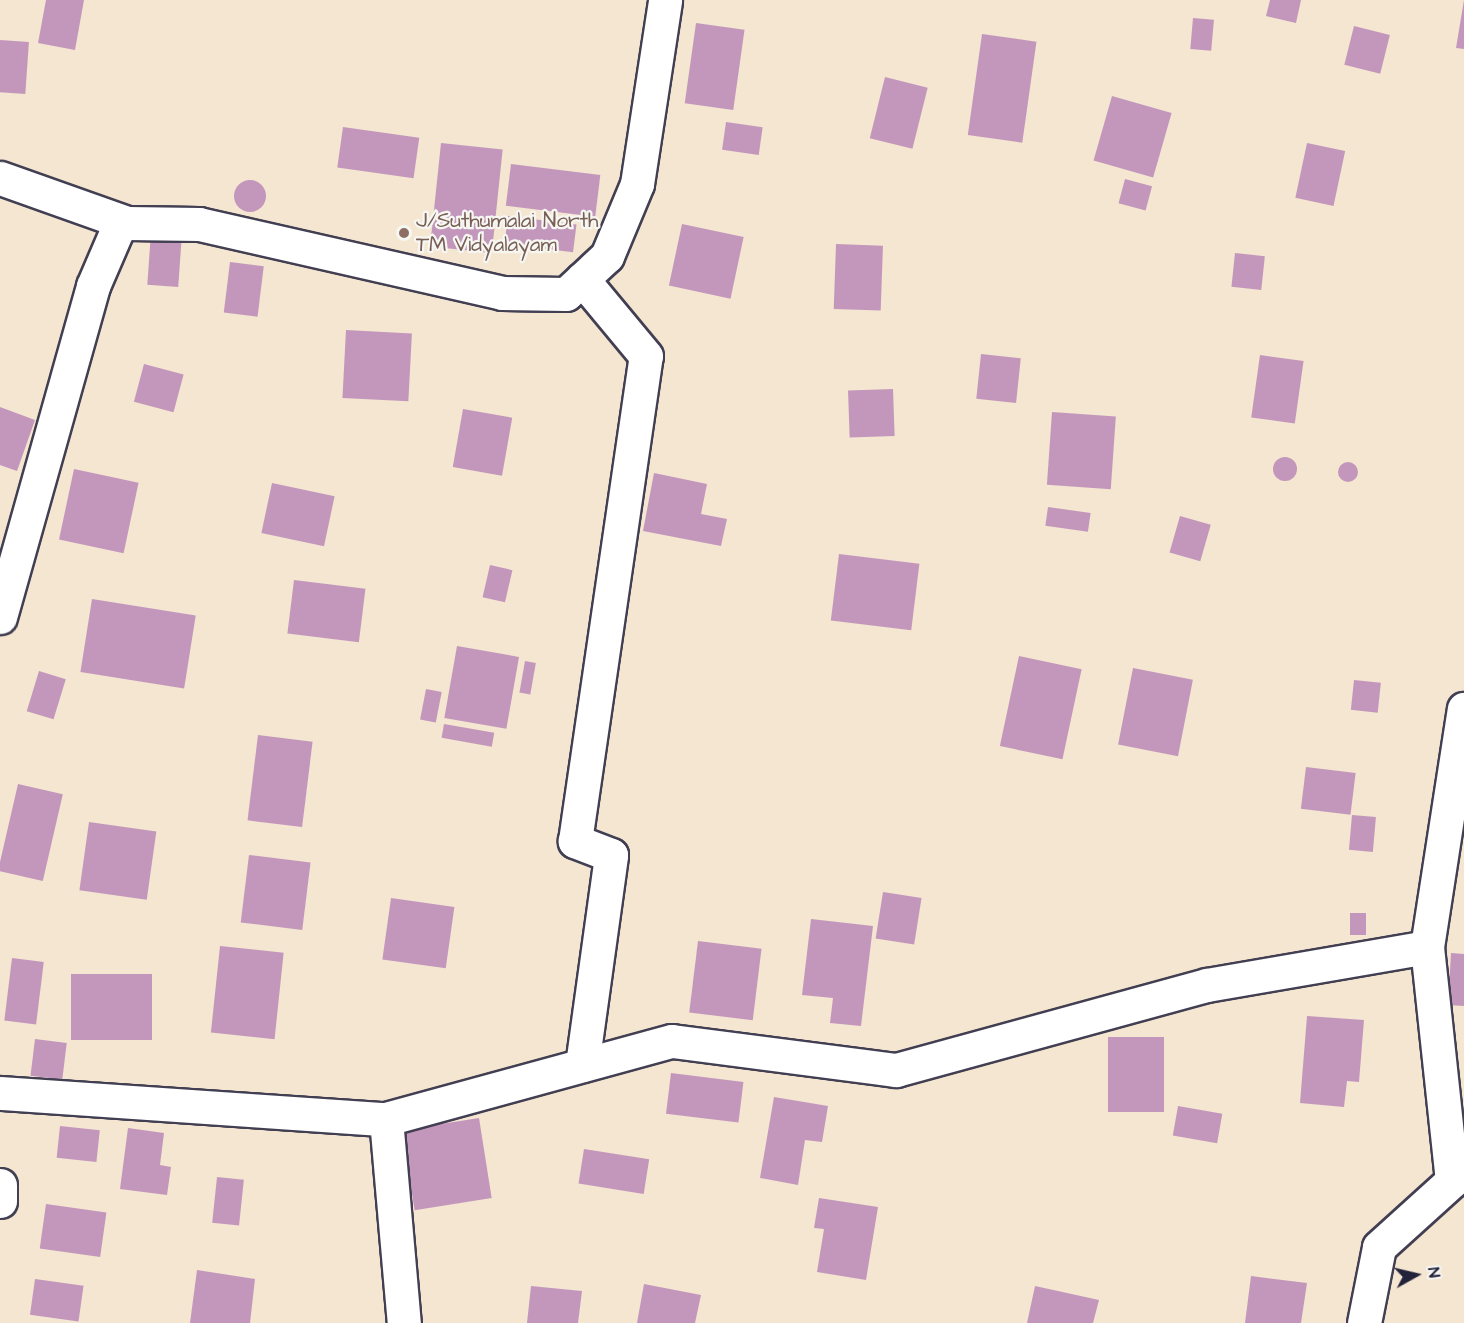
<!DOCTYPE html>
<html>
<head>
<meta charset="utf-8">
<style>
  body { margin:0 }
  #map { position:relative; width:1464px; height:1323px; overflow:hidden; background:#f4e6d1; font-family:"Architects Daughter",sans-serif }
  div>[style] { position:absolute }
  [style*='--x'] { left:calc(var(--x)*1px); top:calc(var(--y)*1px); width:calc(var(--w)*1px); rotate:calc(var(--a)*1deg) }
  .building>* { inset:0; background:#c397bc; transform-origin:0 0 }
  .round { border-radius:50% }
  .roads { filter:drop-shadow(2px 0 #423f52) drop-shadow(-2px 0 #423f52) drop-shadow(0 2px #423f52) drop-shadow(0 -2px #423f52) }
  .street>* { height:33px; margin:-16.5px; padding:0 16.5px; transform-origin:16.5px; border-radius:16.5px; background:#fff }
  .dots>* { width:16px; height:16px; translate:-50% -50%; box-sizing:border-box; border:3px solid #f6f6f2; border-radius:50% }
  span { translate:-50% -50%; white-space:nowrap; text-align:center; line-height:1.15; -webkit-text-stroke:4.5px #f6f6f2; paint-order:stroke }
  .education-label { font-size:21px; color:#785e54 }
  .left { translate:0 -50%; text-align:left }
  .north { position:absolute; left:1386px; top:1245px; width:60px; height:60px; -webkit-text-stroke:4px #f6f6f2; paint-order:stroke; rotate:82deg; font-size:16px; font-weight:700; line-height:24px; text-align:center; color:#22223b }
  .north::after { content:''; display:block; margin:auto; width:21px; height:27px; background:#22223b; clip-path:polygon(50% 0,100% 100%,50% 72%,0 100%) }
</style>
</head>
<body>
<div id="map">
  <div class="building">
    <div style="clip-path:polygon(46px 0,84px 0,75px 50px,38px 43px)"></div>
    <div style="clip-path:polygon(1270px 0,1301px 0,1296px 23px,1266px 16px)"></div>
    <div style="clip-path:polygon(1464px 0,1464px 49px,1456px 48px)"></div>
    <div style="left:1193px;top:18px;width:21px;height:31px;rotate:5deg"></div>
    <div style="left:696px;top:23px;width:49px;height:81px;rotate:8deg"></div>
    <div style="left:1354px;top:26px;width:37px;height:40px;rotate:14deg"></div>
    <div style="left:982px;top:34px;width:55px;height:102px;rotate:8deg"></div>
    <div style="left:0;top:40px;width:29px;height:52px;rotate:4deg"></div>
    <div style="left:885px;top:77px;width:44px;height:63px;rotate:14deg"></div>
    <div style="left:1112px;top:96px;width:62px;height:67px;rotate:16deg"></div>
    <div style="left:726px;top:122px;width:37px;height:28px;rotate:8deg"></div>
    <div style="left:343px;top:127px;width:77px;height:41px;rotate:8deg"></div>
    <div style="left:441px;top:143px;width:62px;height:104px;rotate:6deg"></div>
    <div style="left:1307px;top:143px;width:39px;height:56px;rotate:12deg"></div>
    <div style="left:511px;top:164px;width:90px;height:42px;rotate:7deg"></div>
    <div style="left:1125px;top:179px;width:28px;height:25px;rotate:15deg"></div>
    <div class="round" style="left:234px;top:180px;width:32px;height:32px"></div>
    <div style="left:508px;top:216px;width:69px;height:28px;rotate:7deg"></div>
    <div style="left:682px;top:224px;width:63px;height:63px;rotate:12deg"></div>
    <div style="left:151px;top:232px;width:31px;height:53px;rotate:4deg"></div>
    <div style="left:836px;top:244px;width:47px;height:65px;rotate:2deg"></div>
    <div style="left:1235px;top:253px;width:30px;height:34px;rotate:6deg"></div>
    <div style="left:230px;top:262px;width:34px;height:51px;rotate:7deg"></div>
    <div style="left:346px;top:330px;width:66px;height:68px;rotate:3deg"></div>
    <div style="left:981px;top:354px;width:40px;height:45px;rotate:6deg"></div>
    <div style="left:1260px;top:355px;width:44px;height:63px;rotate:8deg"></div>
    <div style="left:144px;top:364px;width:41px;height:39px;rotate:15deg"></div>
    <div style="left:893px;top:389px;width:47px;height:45px;rotate:88deg"></div>
    <div style="clip-path:polygon(0 407px,35px 420px,17px 471px,0 465px)"></div>
    <div style="left:463px;top:409px;width:50px;height:59px;rotate:10deg"></div>
    <div style="left:1052px;top:412px;width:64px;height:73px;rotate:4deg"></div>
    <div class="round" style="left:1273px;top:457px;width:24px;height:24px"></div>
    <div class="round" style="left:1338px;top:462px;width:20px;height:20px"></div>
    <div style="left:74px;top:469px;width:66px;height:72px;rotate:12deg"></div>
    <div style="clip-path:polygon(654px 473px,707px 484px,701px 514px,727px 519px,721px 546px,643px 531px)"></div>
    <div style="left:272px;top:483px;width:64px;height:51px;rotate:12deg"></div>
    <div style="left:1048px;top:507px;width:43px;height:19px;rotate:8deg"></div>
    <div style="left:1180px;top:516px;width:32px;height:38px;rotate:16deg"></div>
    <div style="left:839px;top:554px;width:81px;height:67px;rotate:7deg"></div>
    <div style="left:490px;top:565px;width:23px;height:33px;rotate:13deg"></div>
    <div style="left:294px;top:580px;width:72px;height:54px;rotate:7deg"></div>
    <div style="left:92px;top:599px;width:105px;height:74px;rotate:9deg"></div>
    <div style="left:457px;top:646px;width:63px;height:73px;rotate:10deg"></div>
    <div style="left:1019px;top:656px;width:64px;height:92px;rotate:12deg"></div>
    <div style="left:525px;top:661px;width:11px;height:32px;rotate:10deg"></div>
    <div style="left:1133px;top:668px;width:61px;height:78px;rotate:11deg"></div>
    <div style="left:39px;top:671px;width:28px;height:42px;rotate:17deg"></div>
    <div style="left:1354px;top:680px;width:27px;height:30px;rotate:6deg"></div>
    <div style="left:426px;top:689px;width:16px;height:31px;rotate:11deg"></div>
    <div style="left:444px;top:724px;width:51px;height:14px;rotate:10deg"></div>
    <div style="left:258px;top:735px;width:55px;height:86px;rotate:7deg"></div>
    <div style="left:1306px;top:767px;width:50px;height:42px;rotate:7deg"></div>
    <div style="left:18px;top:784px;width:46px;height:89px;rotate:13deg"></div>
    <div style="left:1352px;top:815px;width:24px;height:35px;rotate:5deg"></div>
    <div style="left:89px;top:822px;width:68px;height:69px;rotate:8deg"></div>
    <div style="left:249px;top:855px;width:62px;height:68px;rotate:7deg"></div>
    <div style="left:883px;top:892px;width:39px;height:47px;rotate:9deg"></div>
    <div style="left:391px;top:898px;width:64px;height:62px;rotate:8deg"></div>
    <div style="left:1366px;top:913px;width:22px;height:16px;rotate:90deg"></div>
    <div style="clip-path:polygon(811px 919px,873px 926px,861px 1026px,830px 1023px,833px 998px,802px 995px)"></div>
    <div style="left:698px;top:941px;width:64px;height:72px;rotate:7deg"></div>
    <div style="left:220px;top:946px;width:64px;height:87px;rotate:6deg"></div>
    <div style="clip-path:polygon(1451px 953px,1464px 954px,1464px 1006px,1448px 1005px)"></div>
    <div style="left:12px;top:958px;width:32px;height:63px;rotate:7deg"></div>
    <div style="left:71px;top:974px;width:81px;height:66px"></div>
    <div style="clip-path:polygon(1307px 1016px,1364px 1020px,1359px 1082px,1347px 1081px,1344px 1107px,1300px 1103px)"></div>
    <div style="left:1108px;top:1037px;width:56px;height:75px"></div>
    <div style="left:35px;top:1039px;width:32px;height:37px;rotate:7deg"></div>
    <div style="left:671px;top:1073px;width:73px;height:41px;rotate:7deg"></div>
    <div style="clip-path:polygon(774px 1097px,828px 1106px,822px 1142px,805px 1140px,798px 1185px,760px 1178px)"></div>
    <div style="left:1178px;top:1106px;width:45px;height:30px;rotate:10deg"></div>
    <div style="left:479px;top:1118px;width:81px;height:78px;rotate:81deg"></div>
    <div style="left:60px;top:1126px;width:40px;height:32px;rotate:6deg"></div>
    <div style="clip-path:polygon(128px 1128px,164px 1133px,160px 1165px,171px 1167px,167px 1195px,120px 1189px)"></div>
    <div style="left:584px;top:1149px;width:66px;height:35px;rotate:9deg"></div>
    <div style="left:217px;top:1177px;width:27px;height:46px;rotate:6deg"></div>
    <div style="clip-path:polygon(819px 1198px,878px 1207px,866px 1280px,817px 1272px,824px 1229px,814px 1228px)"></div>
    <div style="left:46px;top:1204px;width:61px;height:45px;rotate:8deg"></div>
    <div style="clip-path:polygon(197px 1270px,255px 1279px,250px 1323px,190px 1323px)"></div>
    <div style="clip-path:polygon(1251px 1276px,1307px 1283px,1301px 1323px,1245px 1323px)"></div>
    <div style="left:35px;top:1279px;width:49px;height:36px;rotate:8deg"></div>
    <div style="clip-path:polygon(644px 1284px,701px 1295px,695px 1323px,637px 1323px)"></div>
    <div style="clip-path:polygon(531px 1286px,582px 1291px,578px 1323px,527px 1323px)"></div>
    <div style="clip-path:polygon(1035px 1286px,1099px 1300px,1093px 1323px,1027px 1323px)"></div>
  </div>
  <div class="roads">
    <div class="street">
      <div style="--x:0;--y:178;--w:135;--a:19.5"></div>
      <div style="--x:0;--y:617;--w:344;--a:-74.3"></div>
      <div style="--x:93;--y:286;--w:63;--a:-66.7"></div>
      <div style="--x:118;--y:228;--w:10;--a:-29"></div>
      <div style="--x:127;--y:223;--w:72;--a:0.8"></div>
      <div style="--x:199;--y:224;--w:311;--a:12.8"></div>
      <div style="--x:502;--y:293;--w:64;--a:0.9"></div>
      <div style="--x:566;--y:294;--w:56;--a:-42.8"></div>
      <div style="--x:607;--y:256;--w:78;--a:-67.4"></div>
      <div style="--x:637;--y:184;--w:186;--a:-81.3"></div>
      <div style="--x:582;--y:1065;--w:212;--a:-82.1"></div>
      <div style="--x:611;--y:855;--w:39;--a:-159"></div>
      <div style="--x:575;--y:841;--w:490;--a:-81.7"></div>
      <div style="--x:646;--y:356;--w:100;--a:-129.7"></div>
      <div style="--x:0;--y:1093;--w:387;--a:3.9"></div>
      <div style="--x:386;--y:1119;--w:296;--a:-15.3"></div>
      <div style="--x:672;--y:1041;--w:226;--a:7.4"></div>
      <div style="--x:896;--y:1070;--w:322;--a:-15.3"></div>
      <div style="--x:1207;--y:985;--w:223;--a:-9.8"></div>
      <div style="--x:386;--y:1119;--w:205;--a:85"></div>
      <div style="--x:0;--y:1185;--w:16;--a:90"></div>
      <div style="--x:1364;--y:1323;--w:77;--a:-78.8"></div>
      <div style="--x:1379;--y:1247;--w:98;--a:-42.1"></div>
      <div style="--x:1452;--y:1181;--w:235;--a:-96.1"></div>
      <div style="--x:1427;--y:947;--w:241;--a:-81.2"></div>
    </div>
  </div>
  <div class="dots">
    <div style="left:404px;top:233px;background:#8d6e63"></div>
  </div>
  <div class="education-label">
    <span class="left" style="left:416px;top:233px">J/Suthumalai North<br>TM Vidyalayam</span>
  </div>
  <div class="north">N</div>
</div>
</body>
</html>
